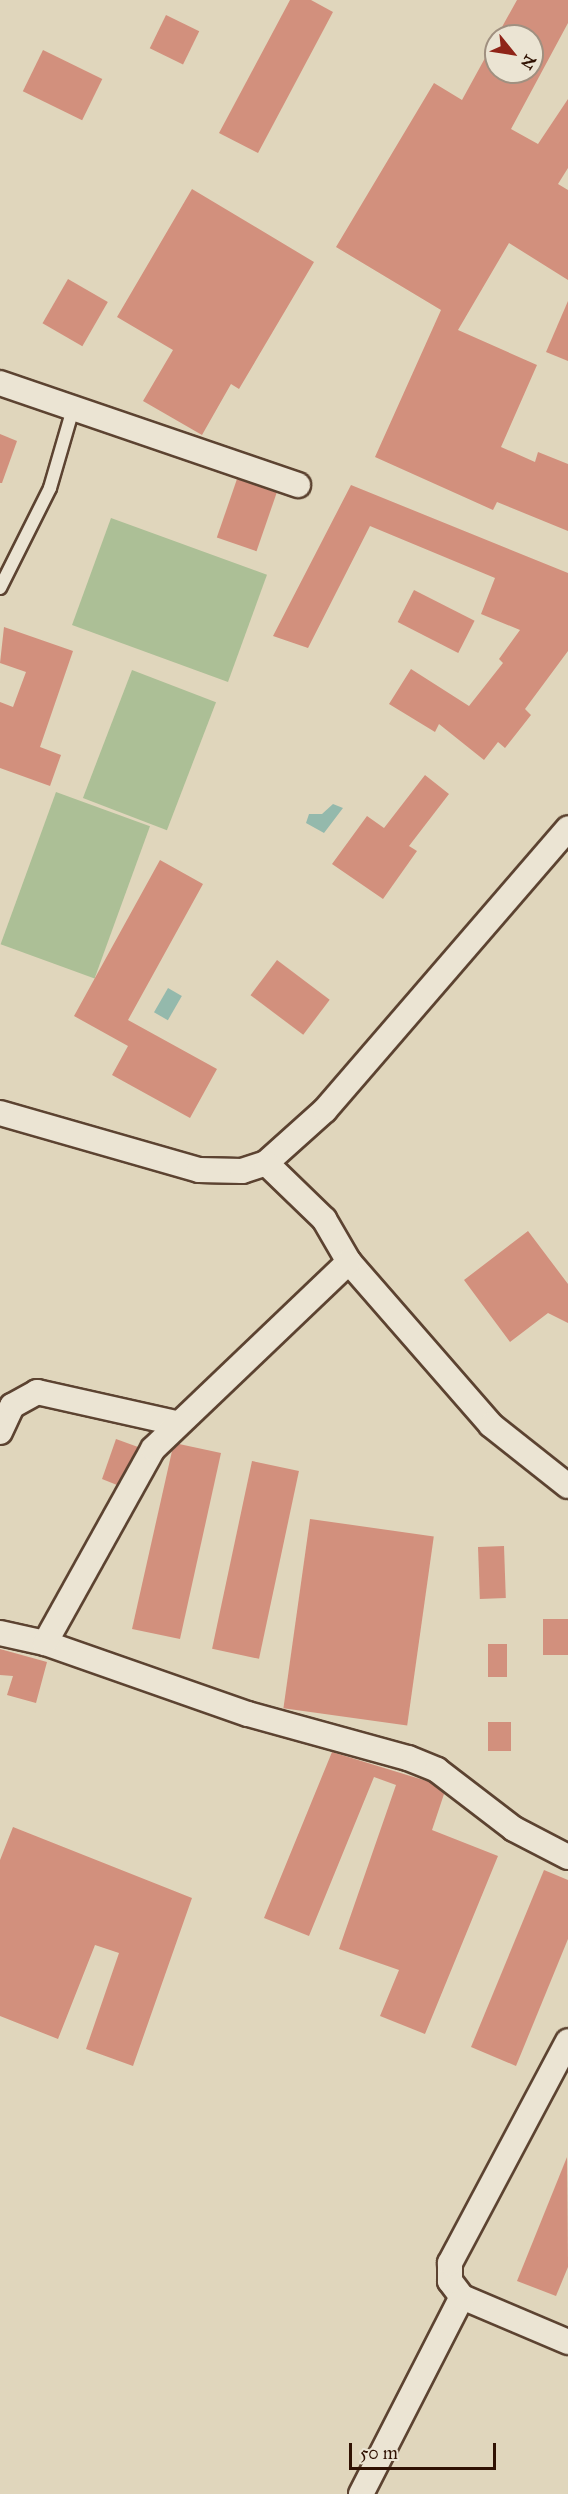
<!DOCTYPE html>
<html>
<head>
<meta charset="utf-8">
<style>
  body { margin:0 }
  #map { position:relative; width:568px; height:2494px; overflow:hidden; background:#e0d6bc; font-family:"IM FELL Great Primer",serif }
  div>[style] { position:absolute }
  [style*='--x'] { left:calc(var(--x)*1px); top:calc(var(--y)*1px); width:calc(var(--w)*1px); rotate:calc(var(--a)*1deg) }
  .green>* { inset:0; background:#acbf96; transform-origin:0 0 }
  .water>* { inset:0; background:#94b9ac; transform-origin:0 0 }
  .building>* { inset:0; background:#d2907d; transform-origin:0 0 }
  .roads { filter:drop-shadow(2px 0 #5c4331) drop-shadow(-2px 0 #5c4331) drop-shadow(0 2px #5c4331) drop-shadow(0 -2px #5c4331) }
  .lane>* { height:12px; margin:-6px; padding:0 6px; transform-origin:6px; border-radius:6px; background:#ebe4d3 }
  .street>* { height:24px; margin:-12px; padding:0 12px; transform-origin:12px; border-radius:12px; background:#ebe4d3 }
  span { translate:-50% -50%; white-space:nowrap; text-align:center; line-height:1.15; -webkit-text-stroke:6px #ebe4d3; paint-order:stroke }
  .north { position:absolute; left:484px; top:24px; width:60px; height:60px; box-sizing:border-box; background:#ebe4d3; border:2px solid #a09080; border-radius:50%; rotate:120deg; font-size:16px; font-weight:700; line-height:24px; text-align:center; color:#301203 }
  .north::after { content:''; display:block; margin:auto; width:21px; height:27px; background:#8f2418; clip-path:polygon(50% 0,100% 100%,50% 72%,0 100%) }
  .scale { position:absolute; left:349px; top:2443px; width:147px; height:27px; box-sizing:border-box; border:3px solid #301203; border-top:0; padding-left:8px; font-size:18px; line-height:21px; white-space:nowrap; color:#301203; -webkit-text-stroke:4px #ebe4d3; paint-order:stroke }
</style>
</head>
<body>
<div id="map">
  <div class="green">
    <div style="left:111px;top:518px;width:166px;height:114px;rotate:20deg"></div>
    <div style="left:132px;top:670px;width:90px;height:137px;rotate:21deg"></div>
    <div style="left:56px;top:792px;width:100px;height:162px;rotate:20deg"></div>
  </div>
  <div class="water">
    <div style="clip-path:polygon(333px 804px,343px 808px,324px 833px,306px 823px,309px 814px,322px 814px)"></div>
    <div style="left:168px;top:988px;width:16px;height:28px;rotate:30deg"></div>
  </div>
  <div class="building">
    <div style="clip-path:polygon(290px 0,311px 0,333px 12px,258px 153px,219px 133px)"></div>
    <div style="clip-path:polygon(517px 0,568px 0,568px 23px,511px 129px,538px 144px,568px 99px,568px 168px,558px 184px,568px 190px,568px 280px,509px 243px,458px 330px,537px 365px,501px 447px,535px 462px,538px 452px,568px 464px,568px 531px,497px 502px,493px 510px,375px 457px,441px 310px,336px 247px,434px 83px,462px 100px,496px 38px,496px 72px,532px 72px,532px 36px,497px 36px)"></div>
    <div style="left:166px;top:15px;width:37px;height:37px;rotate:26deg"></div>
    <div style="left:43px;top:50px;width:66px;height:46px;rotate:26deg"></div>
    <div style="clip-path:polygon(192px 189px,314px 262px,239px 389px,231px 384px,202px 435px,143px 401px,173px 350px,117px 317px)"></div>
    <div style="left:68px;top:279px;width:46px;height:51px;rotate:30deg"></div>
    <div style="clip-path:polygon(568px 301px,568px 361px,546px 352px)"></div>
    <div style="clip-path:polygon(0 434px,17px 441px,2px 483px,0 483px)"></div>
    <div style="left:237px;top:479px;width:42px;height:62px;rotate:19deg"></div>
    <div style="clip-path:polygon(351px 485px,568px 573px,568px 651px,525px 709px,531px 715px,505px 748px,498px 742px,484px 760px,439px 724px,435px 732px,389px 704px,411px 669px,469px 706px,503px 663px,499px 659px,520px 630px,481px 614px,495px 578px,370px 526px,308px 648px,273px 636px)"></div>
    <div style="left:414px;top:590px;width:68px;height:36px;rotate:27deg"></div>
    <div style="clip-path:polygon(4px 627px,73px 651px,40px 747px,61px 755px,50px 786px,0 768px,0 702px,13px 707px,26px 672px,0 663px)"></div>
    <div style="clip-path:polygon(425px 775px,449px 794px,409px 846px,417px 851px,383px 899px,332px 864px,367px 816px,384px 828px)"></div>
    <div style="clip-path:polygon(160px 860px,203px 884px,128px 1020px,217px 1069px,190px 1118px,112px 1075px,128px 1046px,74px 1016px)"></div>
    <div style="left:277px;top:960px;width:66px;height:44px;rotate:37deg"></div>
    <div style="clip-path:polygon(528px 1231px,568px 1284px,568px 1323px,548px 1313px,510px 1342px,464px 1280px)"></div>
    <div style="clip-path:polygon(116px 1439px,138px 1447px,117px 1485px,102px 1479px)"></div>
    <div style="clip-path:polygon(179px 1444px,221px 1453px,180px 1639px,132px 1629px,172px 1451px)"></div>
    <div style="left:252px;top:1461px;width:48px;height:192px;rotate:12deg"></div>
    <div style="left:310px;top:1519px;width:125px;height:191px;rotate:8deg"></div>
    <div style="left:504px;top:1546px;width:52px;height:26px;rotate:88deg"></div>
    <div style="left:543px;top:1619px;width:25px;height:36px"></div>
    <div style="left:488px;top:1644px;width:19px;height:33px"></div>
    <div style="clip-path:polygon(0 1649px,47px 1662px,36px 1703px,7px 1695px,13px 1676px,0 1675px)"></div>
    <div style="left:488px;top:1722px;width:23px;height:29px"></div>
    <div style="clip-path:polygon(332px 1752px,430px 1782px,444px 1794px,432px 1830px,498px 1856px,425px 2034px,380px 2016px,399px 1970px,339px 1949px,396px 1785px,374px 1777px,309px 1936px,264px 1918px)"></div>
    <div style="clip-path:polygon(13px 1827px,192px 1898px,133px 2066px,86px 2049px,119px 1953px,95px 1945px,58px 2039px,0 2016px,0 1860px)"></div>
    <div style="clip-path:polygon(544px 1870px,568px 1880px,568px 1939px,516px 2066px,471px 2047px)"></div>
    <div style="clip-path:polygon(567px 2157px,568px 2267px,556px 2296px,517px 2281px)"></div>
  </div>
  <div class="roads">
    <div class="lane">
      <div style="--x:0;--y:588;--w:112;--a:-63.4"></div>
      <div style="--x:50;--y:488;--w:82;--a:-73.8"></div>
    </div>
    <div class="street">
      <div style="--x:0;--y:383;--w:315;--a:18.9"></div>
      <div style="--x:0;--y:1113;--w:207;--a:16"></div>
      <div style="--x:199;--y:1170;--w:43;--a:1.3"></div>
      <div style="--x:242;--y:1171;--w:25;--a:-18"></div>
      <div style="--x:266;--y:1163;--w:79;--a:-41.9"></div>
      <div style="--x:325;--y:1110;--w:372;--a:-49.2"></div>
      <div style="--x:266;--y:1163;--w:81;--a:44"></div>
      <div style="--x:324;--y:1219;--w:50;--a:59.8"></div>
      <div style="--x:349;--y:1262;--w:216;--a:48.9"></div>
      <div style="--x:491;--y:1425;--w:98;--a:38.4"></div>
      <div style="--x:0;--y:1432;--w:29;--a:-65"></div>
      <div style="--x:12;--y:1406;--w:29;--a:-29"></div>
      <div style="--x:37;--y:1392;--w:142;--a:12.6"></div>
      <div style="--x:0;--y:1633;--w:46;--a:12.5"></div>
      <div style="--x:45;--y:1643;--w:215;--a:19.3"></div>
      <div style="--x:248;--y:1714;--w:166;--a:15.4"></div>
      <div style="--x:408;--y:1758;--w:31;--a:22"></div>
      <div style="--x:437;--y:1770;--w:97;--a:37.5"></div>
      <div style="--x:514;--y:1829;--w:61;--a:27.4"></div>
      <div style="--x:45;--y:1643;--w:222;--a:-60.9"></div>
      <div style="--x:153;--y:1449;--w:271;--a:-43.7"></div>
      <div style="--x:462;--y:2297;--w:115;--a:23"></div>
      <div style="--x:361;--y:2494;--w:221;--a:-62.9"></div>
      <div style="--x:462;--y:2297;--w:20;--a:-127"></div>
      <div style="--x:450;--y:2281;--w:18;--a:-90"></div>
      <div style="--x:450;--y:2263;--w:251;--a:-62"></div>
    </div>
  </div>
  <div class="north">N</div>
  <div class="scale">50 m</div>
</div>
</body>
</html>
